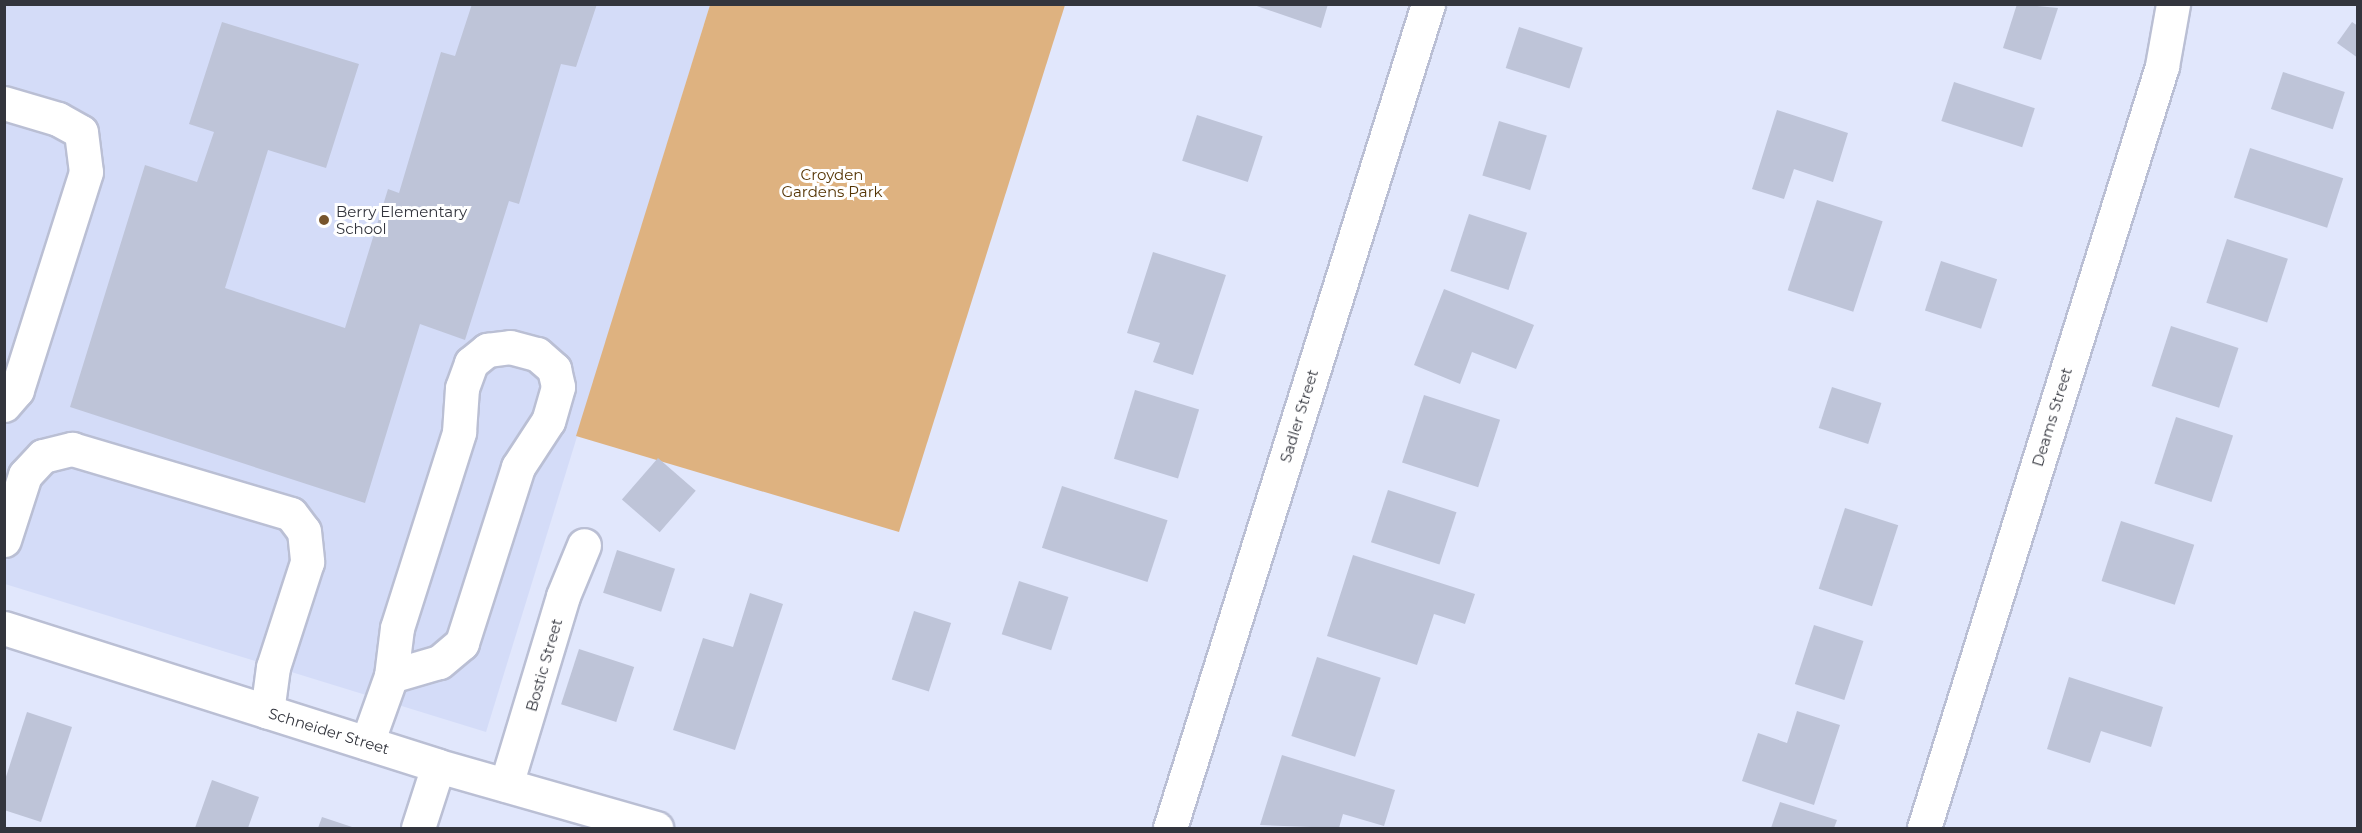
<!DOCTYPE html>
<html>
<head>
<meta charset="utf-8">
<style>
  body { margin:0 }
  #map { position:relative; width:2362px; height:833px; overflow:hidden; background:#e1e7fc; font-family:Montserrat,sans-serif }
  div>[style] { position:absolute }
  [style*='--x'] { left:calc(var(--x)*1px); top:calc(var(--y)*1px); width:calc(var(--w)*1px); rotate:calc(var(--a)*1deg) }
  .built>* { inset:0; background:#d4dcf8 }
  .green>* { inset:0; background:#deb280 }
  .building>* { inset:0; background:#bec4d8; transform-origin:0 0 }
  .roads { filter:drop-shadow(2px 0 #babfd4) drop-shadow(-2px 0 #babfd4) drop-shadow(0 2px #babfd4) drop-shadow(0 -2px #babfd4) }
  .minor>* { height:33px; margin:-16.5px; padding:0 16.5px; transform-origin:16.5px; border-radius:16.5px; background:#fff }
  .dots>* { width:16px; height:16px; translate:-50% -50%; box-sizing:border-box; border:3px solid #fff; border-radius:50% }
  span { translate:-50% -50%; white-space:nowrap; text-align:center; line-height:1.15; -webkit-text-stroke:6px #fff; paint-order:stroke }
  .park-label { font-size:15px; color:#553505 }
  .poi-label { font-size:15px; color:#33353d }
  .left { translate:0 -50%; text-align:left }
  .street-label { font-size:15px; color:#33353d }
  .frame { position:absolute; inset:0; border:6px solid #33353d; pointer-events:none }
</style>
</head>
<body>
<div id="map">
  <div class="built">
    <div style="clip-path:polygon(4px 5px,710px 5px,486px 732px,5px 584px)"></div>
  </div>
  <div class="green">
    <div style="clip-path:polygon(710px 5px,1065px 5px,899px 532px,576px 436px)"></div>
  </div>
  <div class="building">
    <div style="clip-path:polygon(472px 4px,597px 4px,576px 67px,561px 64px,519px 204px,509px 201px,465px 340px,420px 324px,365px 503px,70px 407px,145px 165px,197px 182px,214px 132px,189px 124px,222px 22px,359px 64px,326px 168px,268px 150px,225px 288px,345px 328px,388px 189px,399px 193px,441px 52px,455px 56px)"></div>
    <div style="clip-path:polygon(1251px 4px,1328px 4px,1321px 28px)"></div>
    <div style="clip-path:polygon(2017px 4px,2058px 8px,2041px 60px,2003px 48px)"></div>
    <div style="clip-path:polygon(2352px 22px,2358px 26px,2358px 58px,2337px 43px)"></div>
    <div style="left:1519px;top:27px;width:67px;height:43px;rotate:18deg"></div>
    <div style="left:2283px;top:72px;width:65px;height:39px;rotate:18deg"></div>
    <div style="left:1954px;top:82px;width:85px;height:41px;rotate:18deg"></div>
    <div style="clip-path:polygon(1777px 110px,1848px 133px,1833px 182px,1794px 169px,1784px 199px,1752px 189px)"></div>
    <div style="left:1197px;top:115px;width:69px;height:48px;rotate:18deg"></div>
    <div style="left:1499px;top:121px;width:50px;height:57px;rotate:17deg"></div>
    <div style="left:2250px;top:148px;width:98px;height:52px;rotate:18deg"></div>
    <div style="left:1817px;top:200px;width:69px;height:95px;rotate:18deg"></div>
    <div style="left:1469px;top:214px;width:61px;height:60px;rotate:18deg"></div>
    <div style="left:2227px;top:239px;width:64px;height:67px;rotate:18deg"></div>
    <div style="clip-path:polygon(1153px 252px,1226px 275px,1193px 375px,1153px 362px,1160px 343px,1127px 333px)"></div>
    <div style="left:1941px;top:261px;width:59px;height:52px;rotate:18deg"></div>
    <div style="clip-path:polygon(1444px 289px,1534px 325px,1516px 369px,1472px 352px,1460px 384px,1414px 365px)"></div>
    <div style="left:2171px;top:326px;width:71px;height:63px;rotate:18deg"></div>
    <div style="left:1832px;top:387px;width:52px;height:43px;rotate:18deg"></div>
    <div style="left:1135px;top:390px;width:67px;height:72px;rotate:17deg"></div>
    <div style="left:1424px;top:395px;width:80px;height:71px;rotate:18deg"></div>
    <div style="left:2176px;top:417px;width:60px;height:70px;rotate:18deg"></div>
    <div style="left:658px;top:458px;width:50px;height:55px;rotate:41deg"></div>
    <div style="left:1062px;top:486px;width:111px;height:65px;rotate:18deg"></div>
    <div style="left:1388px;top:490px;width:72px;height:55px;rotate:18deg"></div>
    <div style="left:1845px;top:508px;width:56px;height:85px;rotate:18deg"></div>
    <div style="left:2121px;top:521px;width:77px;height:63px;rotate:18deg"></div>
    <div style="left:617px;top:550px;width:61px;height:45px;rotate:18deg"></div>
    <div style="clip-path:polygon(1353px 555px,1475px 594px,1465px 624px,1434px 614px,1417px 665px,1327px 636px)"></div>
    <div style="left:1019px;top:581px;width:52px;height:56px;rotate:18deg"></div>
    <div style="clip-path:polygon(750px 593px,783px 604px,735px 750px,673px 730px,703px 638px,733px 647px)"></div>
    <div style="left:914px;top:611px;width:39px;height:72px;rotate:18deg"></div>
    <div style="left:1814px;top:625px;width:52px;height:62px;rotate:18deg"></div>
    <div style="left:579px;top:649px;width:58px;height:58px;rotate:18deg"></div>
    <div style="left:1317px;top:657px;width:67px;height:83px;rotate:18deg"></div>
    <div style="clip-path:polygon(2069px 677px,2163px 707px,2151px 747px,2101px 731px,2090px 763px,2047px 749px)"></div>
    <div style="clip-path:polygon(1797px 711px,1840px 725px,1814px 805px,1742px 781px,1758px 733px,1787px 743px)"></div>
    <div style="clip-path:polygon(27px 712px,72px 727px,41px 822px,4px 810px,4px 783px)"></div>
    <div style="clip-path:polygon(1282px 755px,1395px 790px,1384px 826px,1343px 814px,1339px 828px,1260px 825px)"></div>
    <div style="clip-path:polygon(212px 780px,259px 797px,248px 828px,195px 828px)"></div>
    <div style="clip-path:polygon(1780px 802px,1837px 820px,1834px 828px,1771px 828px)"></div>
    <div style="clip-path:polygon(322px 817px,355px 828px,318px 828px)"></div>
  </div>
  <div class="roads">
    <div class="minor">
      <div style="--x:4;--y:103;--w:56;--a:16.5"></div>
      <div style="--x:58;--y:119;--w:26;--a:29"></div>
      <div style="--x:81;--y:132;--w:40;--a:82.9"></div>
      <div style="--x:86;--y:172;--w:229;--a:107.6"></div>
      <div style="--x:17;--y:390;--w:20;--a:131"></div>
      <div style="--x:4;--y:540;--w:68;--a:-72.1"></div>
      <div style="--x:25;--y:475;--w:26;--a:-47"></div>
      <div style="--x:43;--y:456;--w:30;--a:-14"></div>
      <div style="--x:72;--y:449;--w:228;--a:16.5"></div>
      <div style="--x:291;--y:514;--w:21;--a:53"></div>
      <div style="--x:304;--y:531;--w:31;--a:84"></div>
      <div style="--x:307;--y:562;--w:110;--a:107.9"></div>
      <div style="--x:273;--y:667;--w:45;--a:97.6"></div>
      <div style="--x:4;--y:628;--w:455;--a:17.6"></div>
      <div style="--x:438;--y:766;--w:227;--a:15.9"></div>
      <div style="--x:367;--y:743;--w:71;--a:-70.3"></div>
      <div style="--x:391;--y:676;--w:48;--a:-82.9"></div>
      <div style="--x:397;--y:628;--w:206;--a:-72.4"></div>
      <div style="--x:459;--y:432;--w:44;--a:-86.1"></div>
      <div style="--x:462;--y:388;--w:27;--a:-70"></div>
      <div style="--x:471;--y:363;--w:21;--a:-39"></div>
      <div style="--x:487;--y:350;--w:23;--a:-7"></div>
      <div style="--x:510;--y:347;--w:28;--a:15"></div>
      <div style="--x:537;--y:354;--w:23;--a:41"></div>
      <div style="--x:554;--y:369;--w:18;--a:77"></div>
      <div style="--x:558;--y:387;--w:35;--a:106"></div>
      <div style="--x:548;--y:421;--w:55;--a:123.1"></div>
      <div style="--x:518;--y:467;--w:185;--a:107.7"></div>
      <div style="--x:462;--y:643;--w:30;--a:140"></div>
      <div style="--x:439;--y:662;--w:50;--a:163.7"></div>
      <div style="--x:506;--y:785;--w:197;--a:-73.2"></div>
      <div style="--x:563;--y:596;--w:55;--a:-67.6"></div>
      <div style="--x:418;--y:828;--w:65;--a:-72.1"></div>
      <div style="--x:1170;--y:828;--w:863;--a:-72.61"></div>
      <div style="--x:1924;--y:828;--w:798;--a:-72.65"></div>
      <div style="--x:2162;--y:66;--w:63;--a:-79.9"></div>
    </div>
  </div>
  <div class="dots">
    <div style="left:324px;top:220px;background:#76542c"></div>
  </div>
  <div class="park-label">
    <span style="left:832px;top:183px">Croyden<br>Gardens Park</span>
  </div>
  <div class="poi-label">
    <span class="left" style="left:336px;top:220px">Berry Elementary<br>School</span>
  </div>
  <div class="street-label">
    <span style="left:1299px;top:416px;rotate:-73deg">Sadler Street</span>
    <span style="left:2052px;top:417px;rotate:-73deg">Deams Street</span>
    <span style="left:544px;top:665px;rotate:-74deg">Bostic Street</span>
    <span style="left:329px;top:731px;rotate:17deg">Schneider Street</span>
  </div>
  <div class="frame"></div>
</div>
</body>
</html>
